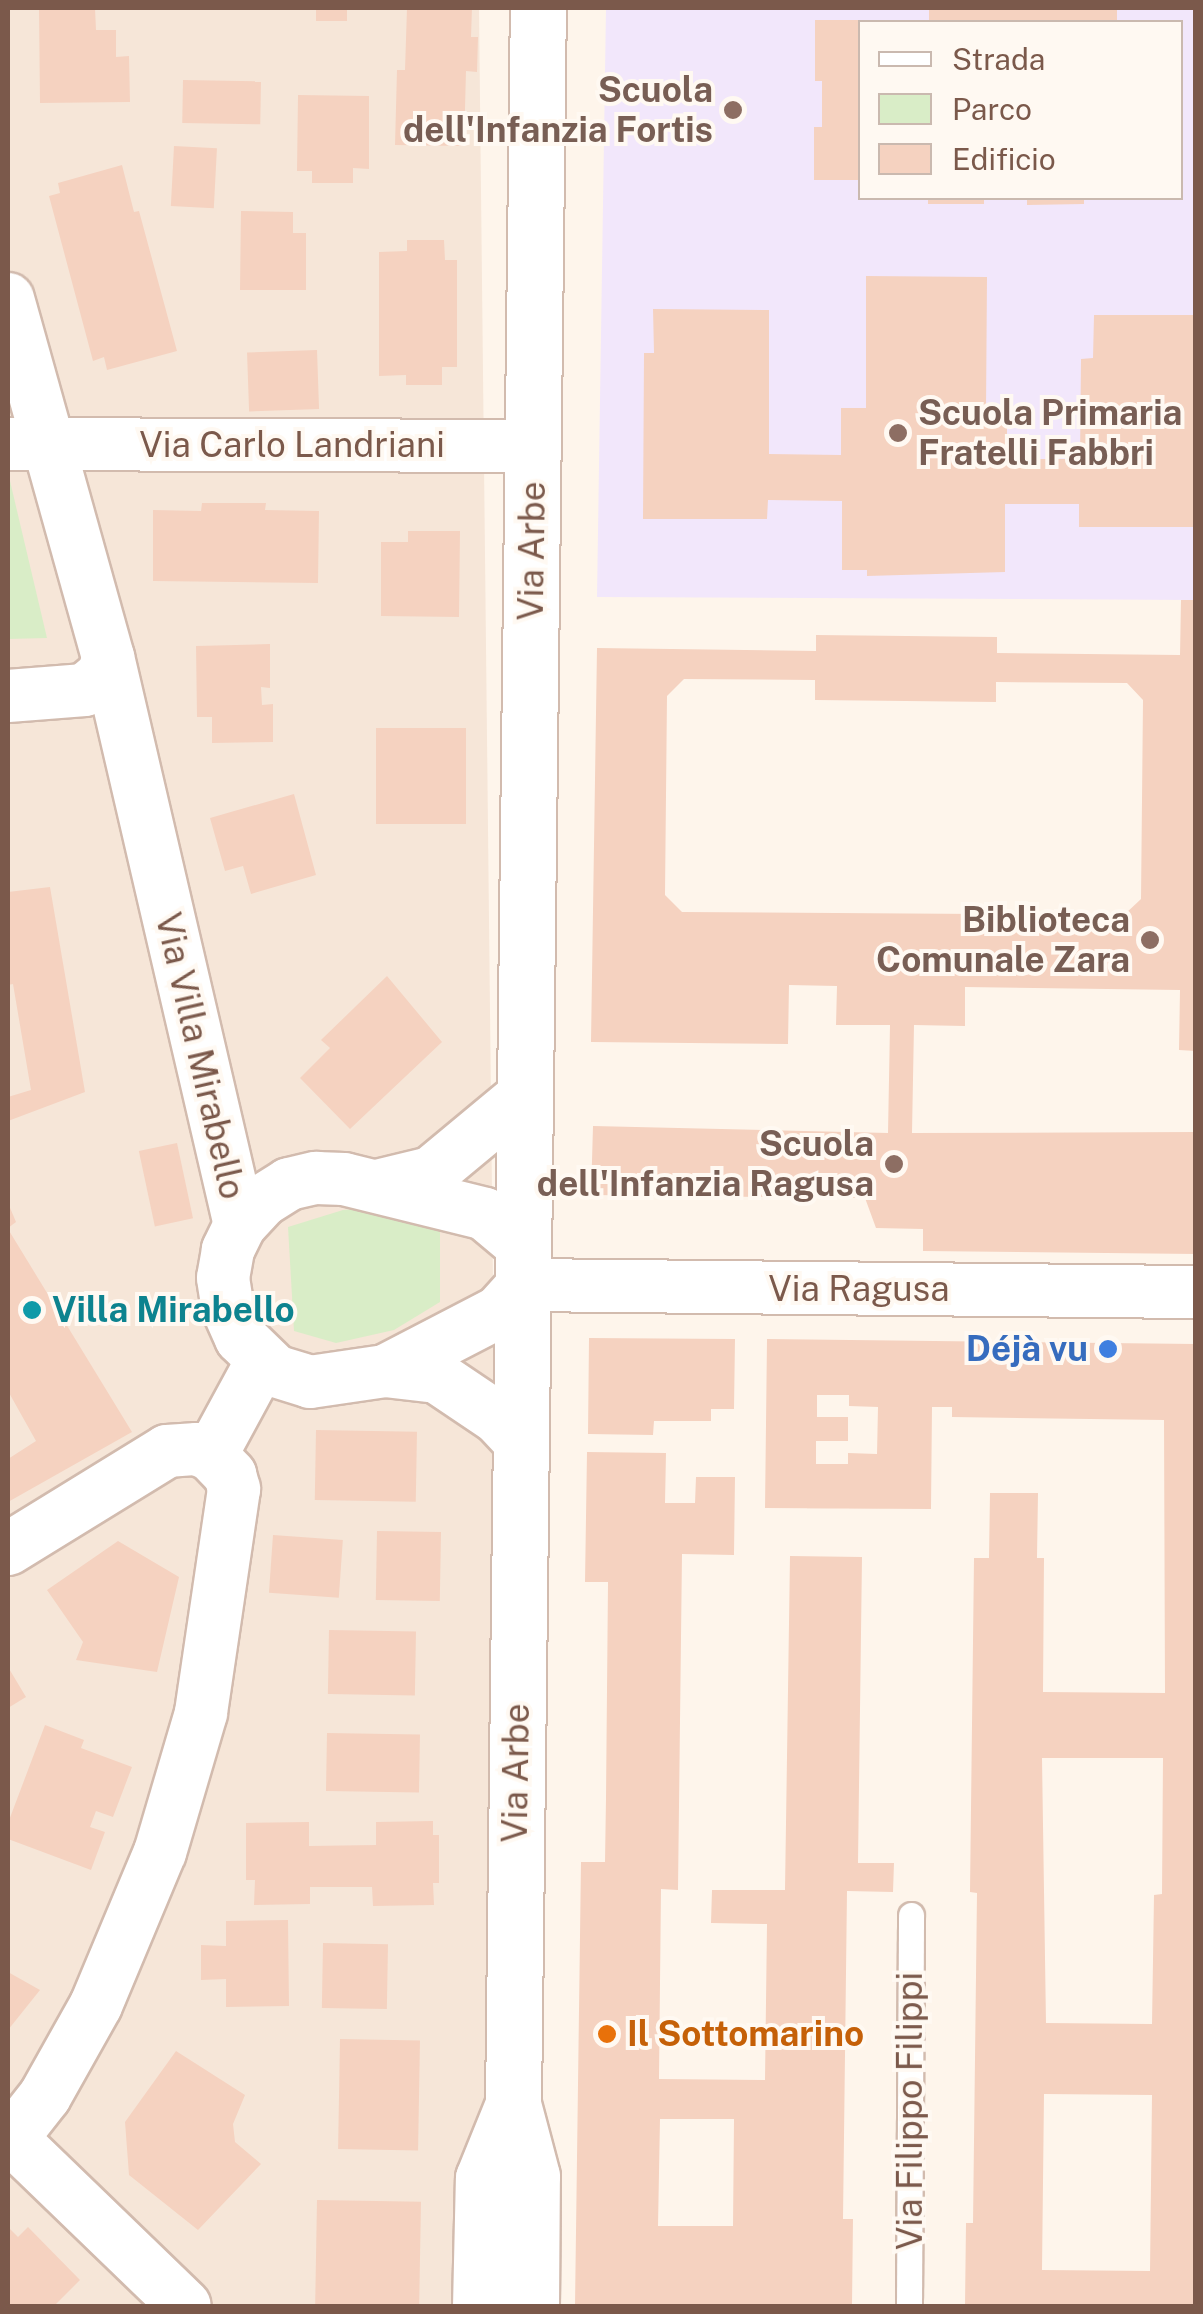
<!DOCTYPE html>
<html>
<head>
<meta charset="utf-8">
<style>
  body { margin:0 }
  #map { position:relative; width:1203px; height:2314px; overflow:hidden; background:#fef5eb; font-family:"Public Sans",sans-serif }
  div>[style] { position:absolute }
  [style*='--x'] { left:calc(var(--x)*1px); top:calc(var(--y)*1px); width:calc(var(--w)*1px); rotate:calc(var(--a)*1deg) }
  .residential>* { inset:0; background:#f6e6d8 }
  .education>* { inset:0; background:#f2e7fb }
  .green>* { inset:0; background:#d9edc7 }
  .building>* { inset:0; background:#f5d2c0; transform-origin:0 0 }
  .roads { filter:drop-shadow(2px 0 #d2bbae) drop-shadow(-2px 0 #d2bbae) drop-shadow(0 2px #d2bbae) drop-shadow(0 -2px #d2bbae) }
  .lane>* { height:25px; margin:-12.5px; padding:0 12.5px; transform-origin:12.5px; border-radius:12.5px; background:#fff }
  .street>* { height:52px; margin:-26px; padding:0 26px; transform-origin:26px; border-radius:26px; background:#fff }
  .secondary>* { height:55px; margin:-27.5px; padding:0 27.5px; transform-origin:27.5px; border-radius:27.5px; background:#fff }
  .dots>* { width:28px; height:28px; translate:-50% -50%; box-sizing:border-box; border:5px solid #fff9f2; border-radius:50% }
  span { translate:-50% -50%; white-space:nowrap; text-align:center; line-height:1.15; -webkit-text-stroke:8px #fff9f2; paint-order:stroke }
  .education-label { font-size:35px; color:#785e54; font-weight:700 }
  .right { translate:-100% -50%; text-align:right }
  .left { translate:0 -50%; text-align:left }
  .street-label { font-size:35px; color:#7b594b }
  .culture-label { font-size:35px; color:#0d838f; font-weight:700 }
  .shop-label { font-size:35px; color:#366cbe; font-weight:700 }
  .food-label { font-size:35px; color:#c56008; font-weight:700 }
  .frame { position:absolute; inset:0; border:10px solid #7b594b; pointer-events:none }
  .legend { position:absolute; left:858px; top:20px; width:325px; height:180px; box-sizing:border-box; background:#fff9f2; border:2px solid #cab9af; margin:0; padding:12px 18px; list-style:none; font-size:30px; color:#7b594b }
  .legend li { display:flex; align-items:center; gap:20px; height:50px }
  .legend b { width:50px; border:2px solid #cab9af }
</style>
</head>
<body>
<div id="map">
  <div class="residential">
    <div style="clip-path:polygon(8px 8px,479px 8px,502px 2103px,468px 2306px,8px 2306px)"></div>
  </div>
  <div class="education">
    <div style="clip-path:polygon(evenodd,606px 8px,1195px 8px,1195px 600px,597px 597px,606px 8px,860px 22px,1180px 22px,1180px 198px,860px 198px,860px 22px)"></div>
  </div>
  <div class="green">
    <div style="clip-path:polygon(8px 481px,10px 481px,47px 638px,8px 639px)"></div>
    <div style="clip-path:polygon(391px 1206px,440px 1227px,440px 1302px,394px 1330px,336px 1343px,294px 1331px,288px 1227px,343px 1210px)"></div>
  </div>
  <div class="building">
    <div style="clip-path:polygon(39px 8px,95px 8px,96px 30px,116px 30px,116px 57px,129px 56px,130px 102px,40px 103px)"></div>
    <div style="left:316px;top:8px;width:31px;height:13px"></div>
    <div style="clip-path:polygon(407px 8px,472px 8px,471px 37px,478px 37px,477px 72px,466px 71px,464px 146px,395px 145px,397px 70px,405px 70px)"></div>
    <div style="left:929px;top:8px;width:188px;height:14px"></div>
    <div style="clip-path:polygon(815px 20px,860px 20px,860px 180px,814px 180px,814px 127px,822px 127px,822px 81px,815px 81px)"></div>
    <div style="left:183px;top:80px;width:78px;height:43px;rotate:1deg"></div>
    <div style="clip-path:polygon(298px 95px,369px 96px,369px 169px,353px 168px,353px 183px,312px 183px,312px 171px,297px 171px)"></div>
    <div style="left:174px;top:146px;width:43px;height:60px;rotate:3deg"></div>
    <div style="clip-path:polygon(122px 165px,134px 212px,139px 211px,177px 351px,107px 370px,104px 357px,93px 361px,49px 196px,60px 193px,58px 183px)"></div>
    <div style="left:928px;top:198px;width:56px;height:6px"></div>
    <div style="clip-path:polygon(1027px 198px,1084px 198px,1084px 204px,1027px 205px)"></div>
    <div style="clip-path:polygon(241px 211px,293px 212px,293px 233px,306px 233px,306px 290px,240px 290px)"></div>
    <div style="clip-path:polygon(407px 240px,444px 240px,445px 260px,457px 260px,457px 367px,442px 367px,442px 385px,406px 385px,406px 375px,379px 376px,379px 252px,407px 251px)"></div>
    <div style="clip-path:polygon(866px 276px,987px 277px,986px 411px,1007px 405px,1007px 459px,1080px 459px,1081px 359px,1093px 358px,1094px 315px,1196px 315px,1196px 527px,1079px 527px,1079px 504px,1005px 504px,1005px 572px,867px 576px,867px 570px,842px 570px,842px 501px,768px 500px,767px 519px,643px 519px,644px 353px,654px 353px,653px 309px,769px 310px,769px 454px,841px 455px,841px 408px,866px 408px)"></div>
    <div style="left:317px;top:350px;width:59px;height:70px;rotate:88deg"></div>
    <div style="clip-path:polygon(202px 503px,266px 503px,265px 510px,319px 511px,318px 583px,153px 581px,153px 510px,201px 511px)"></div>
    <div style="clip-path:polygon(408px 531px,460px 531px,459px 617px,381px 616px,381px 542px,408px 542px)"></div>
    <div style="clip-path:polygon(evenodd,1181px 600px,1196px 600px,1196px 1051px,1179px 1050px,1180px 990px,965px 987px,965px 1026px,914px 1025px,912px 1133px,1196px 1132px,1196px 1254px,923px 1251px,923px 1229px,876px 1228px,865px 1198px,591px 1195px,593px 1126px,888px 1133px,890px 1025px,836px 1025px,837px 986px,789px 985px,788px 1044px,591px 1042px,597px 648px,816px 651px,816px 635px,997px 637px,997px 653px,1180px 655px,1181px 600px,684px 679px,815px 680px,815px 700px,996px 702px,996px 682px,1127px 683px,1143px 700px,1141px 899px,1124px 915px,682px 912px,665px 895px,667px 696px,684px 679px)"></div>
    <div style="clip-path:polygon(270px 644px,270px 688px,261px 687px,262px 705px,273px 704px,273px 742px,212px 743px,212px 717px,197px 717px,196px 646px)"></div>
    <div style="left:376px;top:728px;width:90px;height:96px"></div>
    <div style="clip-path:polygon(294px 794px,316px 875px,251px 894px,243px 866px,225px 871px,210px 818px)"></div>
    <div style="clip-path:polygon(50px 887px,85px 1092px,8px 1121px,8px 1097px,31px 1090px,13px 984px,8px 985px,8px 892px)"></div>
    <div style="clip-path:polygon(387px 976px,442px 1042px,350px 1129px,300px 1078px,330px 1048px,321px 1040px)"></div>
    <div style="left:177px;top:1143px;width:77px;height:39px;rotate:78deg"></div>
    <div style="clip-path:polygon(8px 1203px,16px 1222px,8px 1228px)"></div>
    <div style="clip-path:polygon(8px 1229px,132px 1432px,8px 1502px,8px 1459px,36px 1441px,8px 1391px)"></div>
    <div style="clip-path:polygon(589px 1338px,735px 1339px,734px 1409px,711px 1409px,711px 1421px,654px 1421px,653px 1435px,588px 1434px)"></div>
    <div style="clip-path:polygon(evenodd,767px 1339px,1196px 1344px,1196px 2306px,965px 2306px,966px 2223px,973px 2223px,977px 1893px,970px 1892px,974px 1558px,989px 1558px,990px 1493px,1038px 1493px,1037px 1558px,1044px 1558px,1043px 1692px,1165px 1693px,1164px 1420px,952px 1417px,952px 1407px,932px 1407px,931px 1509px,765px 1508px,767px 1339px,817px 1395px,849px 1395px,849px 1406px,878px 1407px,877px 1454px,848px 1453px,848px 1464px,816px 1464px,816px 1441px,848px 1441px,848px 1417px,817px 1417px,817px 1395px,767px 1339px,1042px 1758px,1163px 1758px,1162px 1894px,1154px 1895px,1152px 2024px,1046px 2023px,1042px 1758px,767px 1339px,1044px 2094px,1152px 2095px,1150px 2271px,1042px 2270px,1044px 2094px)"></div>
    <div style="left:316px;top:1430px;width:101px;height:70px;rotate:1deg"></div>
    <div style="clip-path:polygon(evenodd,587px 1452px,666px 1453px,665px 1503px,695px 1503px,696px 1477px,735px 1477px,734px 1555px,682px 1554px,678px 1890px,661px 1889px,659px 2079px,765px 2080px,767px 1924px,711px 1923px,712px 1890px,785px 1890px,790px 1556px,862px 1557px,858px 1863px,894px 1863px,893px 1892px,847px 1891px,843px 2219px,853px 2219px,852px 2306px,575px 2306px,581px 1862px,605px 1862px,606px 1798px,608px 1582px,585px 1582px,587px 1452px,660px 2119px,734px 2119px,733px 2226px,658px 2226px,660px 2119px)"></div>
    <div style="left:377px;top:1531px;width:64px;height:69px;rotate:1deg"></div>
    <div style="left:273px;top:1535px;width:70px;height:58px;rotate:4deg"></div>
    <div style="clip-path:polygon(118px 1541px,179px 1577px,157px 1672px,76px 1660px,83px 1642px,47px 1590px)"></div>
    <div style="left:329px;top:1630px;width:87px;height:64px;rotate:1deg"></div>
    <div style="clip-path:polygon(8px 1667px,26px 1697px,8px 1708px)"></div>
    <div style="clip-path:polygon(45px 1725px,84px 1740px,81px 1748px,132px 1767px,113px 1817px,96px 1811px,90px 1827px,105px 1832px,91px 1870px,8px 1839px,8px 1823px)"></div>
    <div style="left:327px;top:1733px;width:93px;height:58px;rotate:1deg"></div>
    <div style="clip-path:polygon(433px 1821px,433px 1835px,439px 1835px,439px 1883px,433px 1883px,434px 1905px,373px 1906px,372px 1887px,310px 1887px,310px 1904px,254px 1905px,255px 1880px,246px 1880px,246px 1823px,309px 1822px,309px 1846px,376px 1845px,376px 1822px)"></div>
    <div style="clip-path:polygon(288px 1920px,289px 2006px,226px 2007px,226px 1979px,201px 1980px,201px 1945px,226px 1946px,226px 1921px)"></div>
    <div style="left:323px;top:1943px;width:65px;height:65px;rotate:1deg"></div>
    <div style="clip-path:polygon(8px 1972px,40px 1990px,8px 2030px)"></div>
    <div style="left:340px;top:2039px;width:80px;height:110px;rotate:1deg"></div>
    <div style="clip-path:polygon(176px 2051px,245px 2095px,233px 2124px,235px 2142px,261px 2164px,198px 2230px,129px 2175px,125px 2122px)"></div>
    <div style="left:317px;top:2200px;width:104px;height:106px;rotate:1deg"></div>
    <div style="clip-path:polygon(28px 2227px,80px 2280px,54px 2306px,8px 2306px,8px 2232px,10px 2229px,18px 2237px)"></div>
  </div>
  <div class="roads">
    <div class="lane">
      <div style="--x:909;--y:2306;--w:391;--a:-89.7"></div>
    </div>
    <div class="street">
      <div style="--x:8;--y:299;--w:372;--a:74.4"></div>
      <div style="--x:108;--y:657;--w:583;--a:76.92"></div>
      <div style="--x:240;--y:1225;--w:28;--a:116"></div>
      <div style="--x:228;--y:1250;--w:28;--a:100"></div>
      <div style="--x:223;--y:1278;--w:31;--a:81"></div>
      <div style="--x:228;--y:1309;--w:32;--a:66"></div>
      <div style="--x:241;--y:1338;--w:47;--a:44.1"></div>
      <div style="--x:275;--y:1371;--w:37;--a:17"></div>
      <div style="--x:310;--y:1382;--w:76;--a:-8.3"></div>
      <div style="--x:385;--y:1371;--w:52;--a:6.6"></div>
      <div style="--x:437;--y:1377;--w:73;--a:33.9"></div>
      <div style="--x:498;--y:1418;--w:33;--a:47"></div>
      <div style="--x:8;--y:444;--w:525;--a:0.22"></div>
      <div style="--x:8;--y:696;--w:77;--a:-4.5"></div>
      <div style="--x:85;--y:690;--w:25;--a:-40"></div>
      <div style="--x:104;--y:674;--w:17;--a:-77"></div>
      <div style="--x:381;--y:1185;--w:51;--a:-13.5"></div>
      <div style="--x:431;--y:1173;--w:122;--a:-39.7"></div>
      <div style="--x:240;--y:1225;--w:33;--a:-47"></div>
      <div style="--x:262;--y:1201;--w:32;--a:-32"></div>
      <div style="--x:289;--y:1184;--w:28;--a:-13"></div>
      <div style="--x:316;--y:1178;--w:28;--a:2"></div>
      <div style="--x:344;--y:1179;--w:145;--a:13.9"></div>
      <div style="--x:485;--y:1214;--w:50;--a:40.1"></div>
      <div style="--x:385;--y:1371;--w:128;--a:-27.4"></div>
      <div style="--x:499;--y:1312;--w:36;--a:-48"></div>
      <div style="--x:523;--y:1285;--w:673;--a:0.6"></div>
      <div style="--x:211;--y:1455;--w:107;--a:-61.5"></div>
      <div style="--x:8;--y:1549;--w:187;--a:-31.6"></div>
      <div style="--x:167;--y:1451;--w:30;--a:-4"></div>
      <div style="--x:197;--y:1449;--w:15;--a:23"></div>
      <div style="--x:211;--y:1455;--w:28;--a:46"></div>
      <div style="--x:230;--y:1475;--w:15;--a:74"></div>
      <div style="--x:234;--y:1489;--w:226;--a:98.4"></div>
      <div style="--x:201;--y:1713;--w:145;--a:106.4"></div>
      <div style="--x:160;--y:1852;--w:166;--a:112.7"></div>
      <div style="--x:96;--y:2005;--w:104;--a:119.3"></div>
      <div style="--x:45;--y:2096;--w:60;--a:128.2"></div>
      <div style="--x:12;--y:2139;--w:240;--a:44"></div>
    </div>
    <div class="secondary">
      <div style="--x:480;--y:2306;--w:128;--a:-88.7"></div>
      <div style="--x:483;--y:2178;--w:80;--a:-67.9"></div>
      <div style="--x:531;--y:2306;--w:130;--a:-89.6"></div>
      <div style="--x:532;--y:2176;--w:74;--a:-104.8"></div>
      <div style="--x:513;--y:2104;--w:2096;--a:-89.32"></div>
    </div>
  </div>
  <div class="dots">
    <div style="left:733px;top:110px;background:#8d6e63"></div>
    <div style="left:898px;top:433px;background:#8d6e63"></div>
    <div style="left:1150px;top:940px;background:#8d6e63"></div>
    <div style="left:894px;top:1164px;background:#8d6e63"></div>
    <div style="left:32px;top:1310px;background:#0f9aa8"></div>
    <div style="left:1108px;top:1349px;background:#3f7fe0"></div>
    <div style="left:607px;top:2034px;background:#e8710a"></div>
  </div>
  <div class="education-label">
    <span class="right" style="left:713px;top:110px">Scuola<br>dell'Infanzia Fortis</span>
    <span class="left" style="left:918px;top:433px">Scuola Primaria<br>Fratelli Fabbri</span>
    <span class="right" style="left:1130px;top:940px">Biblioteca<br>Comunale Zara</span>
    <span class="right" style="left:874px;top:1164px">Scuola<br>dell'Infanzia Ragusa</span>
  </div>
  <div class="street-label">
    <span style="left:292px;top:445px">Via Carlo Landriani</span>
    <span style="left:532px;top:551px;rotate:-89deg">Via Arbe</span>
    <span style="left:200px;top:1056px;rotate:77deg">Via Villa Mirabello</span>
    <span style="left:859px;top:1289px">Via Ragusa</span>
    <span style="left:516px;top:1773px;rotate:-89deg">Via Arbe</span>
    <span style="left:910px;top:2111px;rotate:-90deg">Via Filippo Filippi</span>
  </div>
  <div class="culture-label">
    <span class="left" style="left:52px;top:1310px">Villa Mirabello</span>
  </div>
  <div class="shop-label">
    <span class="right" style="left:1088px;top:1349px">Déjà vu</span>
  </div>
  <div class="food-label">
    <span class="left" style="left:627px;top:2034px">Il Sottomarino</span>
  </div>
  <div class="frame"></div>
  <ul class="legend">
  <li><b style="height:12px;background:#fff"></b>Strada</li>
  <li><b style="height:28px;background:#d9edc7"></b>Parco</li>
  <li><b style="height:28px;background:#f5d2c0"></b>Edificio</li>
  </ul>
</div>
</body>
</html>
